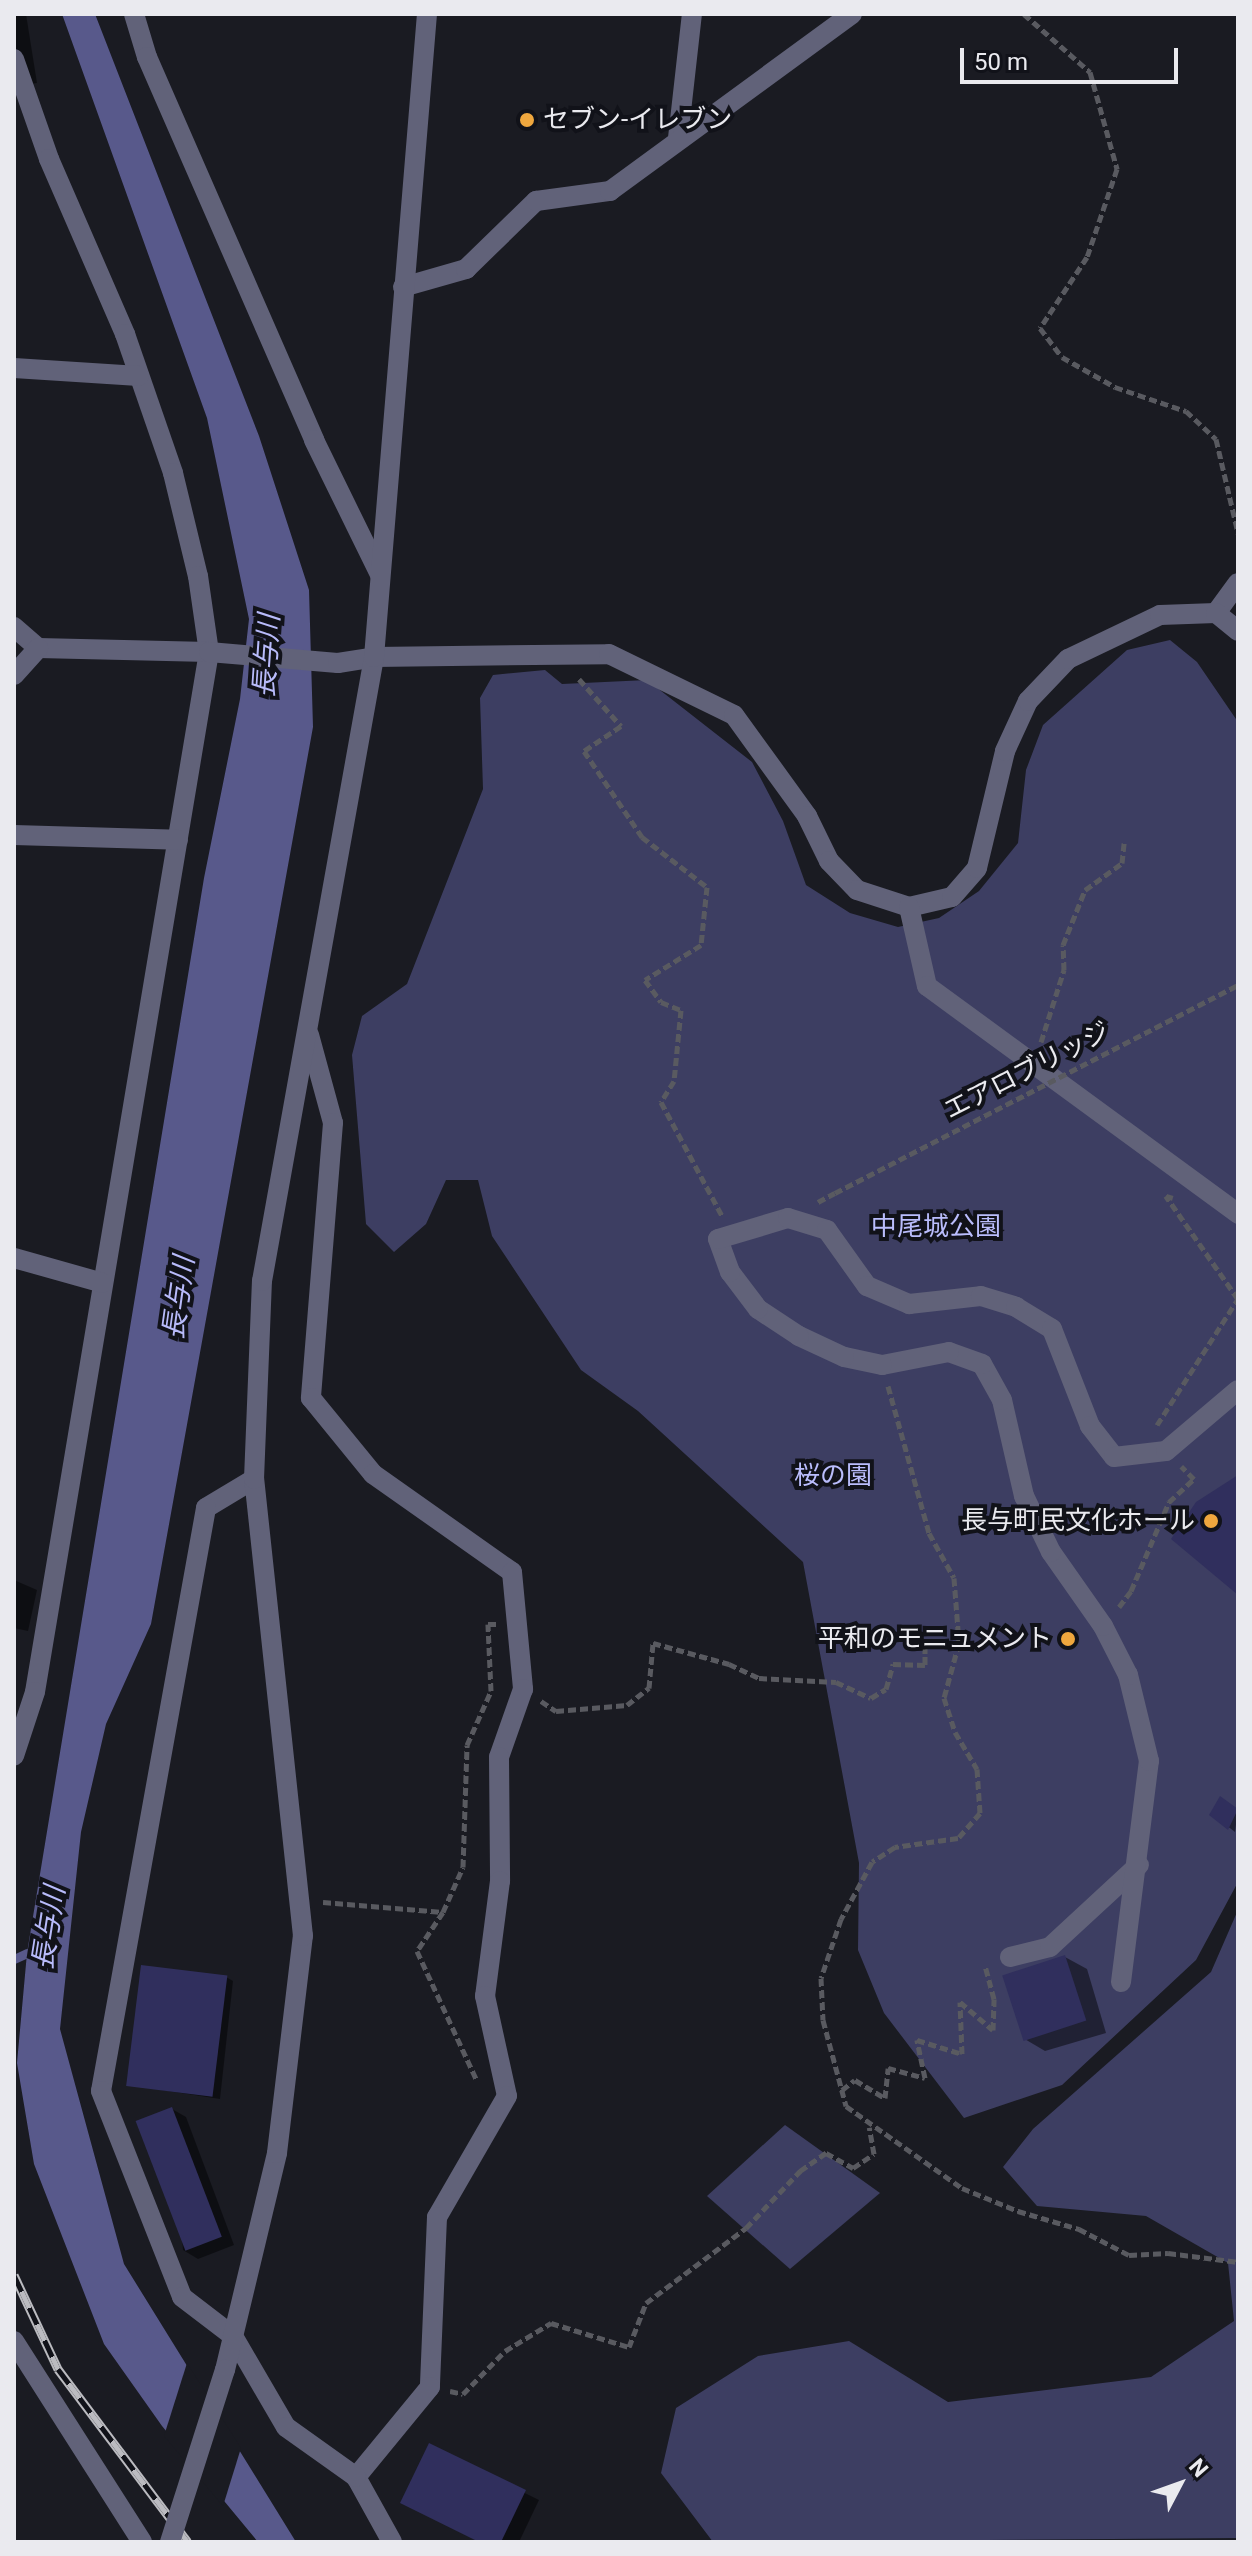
<!DOCTYPE html>
<html>
<head>
<meta charset="utf-8">
<style>
  body { margin:0 }
  #map { position:relative; width:1252px; height:2556px; overflow:hidden; background:#1a1b22; font-family:Roboto,"Noto Sans JP",sans-serif }
  div>[style] { position:absolute }
  [style*='--x'] { left:calc(var(--x)*1px); top:calc(var(--y)*1px); width:calc(var(--w)*1px); rotate:calc(var(--a)*1deg) }
  .green>* { inset:0; background:#3d3e62 }
  .water>* { inset:0; background:#58598b }
  .pier>* { inset:0; background:#1a1b22 }
  .shadow>* { inset:0; background:#0007 }
  .stream>* { height:9px; margin:-4.5px; padding:0 4.5px; transform-origin:4.5px; border-radius:4.5px; background:#58598b }
  .building>* { inset:0; background:#302f5d; transform-origin:0 0 }
  .path>* { height:5px; margin-top:-2.5px; transform-origin:0; background:repeating-linear-gradient(90deg,#595a60 0 8px,transparent 0 12px) }
  .minor>* { height:20px; margin:-10px; padding:0 10px; transform-origin:10px; border-radius:10px; background:#616279 }
  .rail>* { height:9px; margin-top:-4.5px; transform-origin:0; background:repeating-linear-gradient(90deg,#111219 0 18px,#bbbbc0 0 36px); box-sizing:border-box; border-block:2px solid #bbbbc0 }
  .path-bridge>* { height:5px; margin-top:-2.5px; transform-origin:0; background:repeating-linear-gradient(90deg,#595a60 0 8px,transparent 0 12px) }
  .minor-bridge>* { height:20px; margin:-10px; padding:0 10px; transform-origin:10px; border-radius:10px; background:#616279 }
  .dots>* { width:22px; height:22px; translate:-50% -50%; box-sizing:border-box; border:4px solid #111219; border-radius:50% }
  span { translate:-50% -50%; white-space:nowrap; text-align:center; line-height:1.15; -webkit-text-stroke:8px #111219; paint-order:stroke }
  .poi-label { font-size:26px; color:#eaeaef }
  .left { translate:0 -50%; text-align:left }
  .right { translate:-100% -50%; text-align:right }
  .street-label { font-size:26px; color:#eaeaef }
  .park-label { font-size:26px; color:#babdfc }
  .water-label { font-size:28px; color:#b8bbfa; font-style:italic }
  .frame { position:absolute; inset:0; border:16px solid #eaeaef; pointer-events:none }
  .north { position:absolute; left:1140px; top:2444px; width:80px; height:80px; -webkit-text-stroke:6px #111219; paint-order:stroke; rotate:49deg; font-size:22px; font-weight:700; line-height:32px; text-align:center; color:#eaeaef }
  .north::after { content:''; display:block; margin:auto; width:28px; height:36px; background:#eaeaef; clip-path:polygon(50% 0,100% 100%,50% 72%,0 100%) }
  .scale { position:absolute; left:960px; top:48px; width:218px; height:36px; box-sizing:border-box; border:4px solid #eaeaef; border-top:0; padding-left:10px; font-size:24px; line-height:28px; white-space:nowrap; color:#eaeaef; -webkit-text-stroke:6px #111219; paint-order:stroke }
</style>
</head>
<body>
<div id="map">
  <div class="green">
    <div style="clip-path:polygon(1170px 640px,1197px 662px,1238px 722px,1238px 1882px,1196px 1960px,1062px 2085px,964px 2118px,884px 2013px,858px 1950px,859px 1863px,803px 1562px,638px 1411px,581px 1370px,492px 1236px,478px 1180px,446px 1180px,426px 1224px,394px 1252px,366px 1224px,352px 1055px,362px 1016px,407px 984px,483px 789px,480px 698px,493px 675px,545px 670px,562px 684px,647px 680px,752px 762px,783px 821px,806px 885px,850px 913px,898px 927px,939px 918px,979px 891px,1018px 843px,1026px 770px,1043px 725px,1127px 650px)"></div>
    <div style="clip-path:polygon(1238px 1910px,1238px 2538px,713px 2542px,661px 2473px,676px 2408px,758px 2356px,849px 2341px,948px 2402px,1151px 2377px,1234px 2321px,1228px 2263px,1146px 2216px,1037px 2206px,1003px 2167px,1033px 2129px,1211px 1972px)"></div>
    <div style="clip-path:polygon(785px 2125px,880px 2193px,790px 2269px,707px 2196px)"></div>
  </div>
  <div class="water">
    <div style="clip-path:polygon(62px 14px,95px 14px,259px 436px,309px 590px,313px 727px,151px 1624px,106px 1724px,81px 1832px,60px 2029px,124px 2264px,296px 2542px,258px 2542px,162px 2426px,104px 2344px,34px 2164px,17px 2063px,27px 1953px,204px 878px,240px 699px,249px 619px,207px 418px)"></div>
  </div>
  <div class="pier">
    <div style="clip-path:polygon(187px 2363px,241px 2448px,223px 2506px,164px 2436px)"></div>
  </div>
  <div class="shadow">
    <div style="clip-path:polygon(14px 14px,26px 14px,37px 83px,14px 86px)"></div>
    <div style="clip-path:polygon(14px 1580px,37px 1590px,28px 1631px,14px 1628px)"></div>
    <div style="clip-path:polygon(1227px 1802px,1238px 1810px,1235px 1832px,1212px 1814px)"></div>
    <div style="clip-path:polygon(1065px 1957px,1087px 1969px,1106px 2033px,1045px 2051px,1023px 2038px)"></div>
    <div style="clip-path:polygon(226px 1977px,233px 1981px,220px 2099px,129px 2085px)"></div>
    <div style="clip-path:polygon(172px 2109px,186px 2117px,234px 2245px,198px 2259px,183px 2250px)"></div>
    <div style="clip-path:polygon(430px 2446px,539px 2500px,519px 2542px,481px 2542px)"></div>
  </div>
  <div class="stream">
    <div style="--x:14;--y:1959;--w:14;--a:-25"></div>
  </div>
  <div class="building">
    <div style="clip-path:polygon(1238px 1475px,1238px 1595px,1171px 1539px,1196px 1502px)"></div>
    <div style="clip-path:polygon(1220px 1796px,1238px 1809px,1228px 1830px,1209px 1815px)"></div>
    <div style="left:1065px;top:1955px;width:69px;height:66px;rotate:72deg"></div>
    <div style="left:141px;top:1965px;width:87px;height:122px;rotate:7deg"></div>
    <div style="left:172px;top:2107px;width:139px;height:39px;rotate:69deg"></div>
    <div style="clip-path:polygon(429px 2443px,526px 2490px,501px 2542px,479px 2542px,400px 2503px)"></div>
  </div>
  <div class="path">
    <div style="--x:1024;--y:14;--w:88;--a:41.3"></div>
    <div style="--x:1090;--y:72;--w:101;--a:74.4"></div>
    <div style="--x:1117;--y:169;--w:93;--a:108.8"></div>
    <div style="--x:1087;--y:257;--w:85;--a:123.5"></div>
    <div style="--x:1040;--y:328;--w:36;--a:53"></div>
    <div style="--x:1062;--y:357;--w:61;--a:29.5"></div>
    <div style="--x:1115;--y:387;--w:75;--a:18.7"></div>
    <div style="--x:1186;--y:411;--w:41;--a:43"></div>
    <div style="--x:1216;--y:439;--w:97;--a:76.8"></div>
    <div style="--x:579;--y:679;--w:63;--a:48.2"></div>
    <div style="--x:621;--y:726;--w:45;--a:146"></div>
    <div style="--x:584;--y:751;--w:104;--a:56"></div>
    <div style="--x:642;--y:837;--w:82;--a:37.6"></div>
    <div style="--x:707;--y:887;--w:58;--a:95.9"></div>
    <div style="--x:701;--y:945;--w:66;--a:148"></div>
    <div style="--x:645;--y:980;--w:27;--a:54"></div>
    <div style="--x:661;--y:1002;--w:22;--a:22"></div>
    <div style="--x:681;--y:1010;--w:71;--a:95.6"></div>
    <div style="--x:674;--y:1081;--w:25;--a:122"></div>
    <div style="--x:661;--y:1102;--w:129;--a:61.8"></div>
    <div style="--x:1041;--y:1042;--w:76;--a:-72.3"></div>
    <div style="--x:1064;--y:970;--w:25;--a:-92"></div>
    <div style="--x:1063;--y:945;--w:59;--a:-68.2"></div>
    <div style="--x:1085;--y:890;--w:46;--a:-36.1"></div>
    <div style="--x:1122;--y:863;--w:20;--a:-84"></div>
    <div style="--x:818;--y:1202;--w:19;--a:-28"></div>
    <div style="--x:888;--y:1386;--w:153;--a:74.4"></div>
    <div style="--x:929;--y:1533;--w:51;--a:60.9"></div>
    <div style="--x:954;--y:1578;--w:65;--a:85.6"></div>
    <div style="--x:959;--y:1643;--w:57;--a:105.3"></div>
    <div style="--x:944;--y:1698;--w:36;--a:72"></div>
    <div style="--x:955;--y:1732;--w:43;--a:59.3"></div>
    <div style="--x:977;--y:1769;--w:44;--a:86.1"></div>
    <div style="--x:980;--y:1813;--w:33;--a:131"></div>
    <div style="--x:958;--y:1838;--w:64;--a:171.9"></div>
    <div style="--x:895;--y:1847;--w:27;--a:147"></div>
    <div style="--x:872;--y:1862;--w:65;--a:118.5"></div>
    <div style="--x:841;--y:1919;--w:62;--a:108.7"></div>
    <div style="--x:821;--y:1978;--w:42;--a:87.3"></div>
    <div style="--x:823;--y:2020;--w:89;--a:75"></div>
    <div style="--x:846;--y:2106;--w:142;--a:35.3"></div>
    <div style="--x:962;--y:2188;--w:61;--a:22.3"></div>
    <div style="--x:1018;--y:2211;--w:64;--a:16.4"></div>
    <div style="--x:1079;--y:2229;--w:56;--a:27.5"></div>
    <div style="--x:1129;--y:2255;--w:39;--a:-3"></div>
    <div style="--x:1168;--y:2253;--w:71;--a:7.3"></div>
    <div style="--x:1157;--y:1425;--w:150;--a:-57.3"></div>
    <div style="--x:1238;--y:1299;--w:126;--a:-125"></div>
    <div style="--x:1166;--y:1196;--w:7;--a:16"></div>
    <div style="--x:1119;--y:1607;--w:20;--a:-53"></div>
    <div style="--x:1131;--y:1591;--w:97;--a:-66.9"></div>
    <div style="--x:1169;--y:1502;--w:34;--a:-43"></div>
    <div style="--x:1194;--y:1479;--w:18;--a:-135"></div>
    <div style="--x:541;--y:1701;--w:18;--a:34"></div>
    <div style="--x:556;--y:1711;--w:71;--a:-4.8"></div>
    <div style="--x:627;--y:1705;--w:28;--a:-38"></div>
    <div style="--x:649;--y:1688;--w:45;--a:-84.9"></div>
    <div style="--x:653;--y:1643;--w:79;--a:15.4"></div>
    <div style="--x:729;--y:1664;--w:33;--a:25"></div>
    <div style="--x:759;--y:1678;--w:77;--a:3"></div>
    <div style="--x:836;--y:1682;--w:38;--a:25"></div>
    <div style="--x:871;--y:1698;--w:17;--a:-31"></div>
    <div style="--x:886;--y:1689;--w:26;--a:-74"></div>
    <div style="--x:893;--y:1664;--w:32;--a:2"></div>
    <div style="--x:925;--y:1665;--w:19;--a:-90"></div>
    <div style="--x:925;--y:1646;--w:34;--a:-5"></div>
    <div style="--x:323;--y:1902;--w:120;--a:4.8"></div>
    <div style="--x:443;--y:1912;--w:49;--a:-66"></div>
    <div style="--x:463;--y:1867;--w:122;--a:-88.1"></div>
    <div style="--x:467;--y:1745;--w:59;--a:-66"></div>
    <div style="--x:491;--y:1691;--w:67;--a:-92.6"></div>
    <div style="--x:488;--y:1624;--w:8;--a:0"></div>
    <div style="--x:443;--y:1912;--w:47;--a:123.7"></div>
    <div style="--x:417;--y:1951;--w:143;--a:65.2"></div>
    <div style="--x:842;--y:2090;--w:16;--a:-38"></div>
    <div style="--x:855;--y:2080;--w:35;--a:31"></div>
    <div style="--x:885;--y:2098;--w:30;--a:-84"></div>
    <div style="--x:888;--y:2068;--w:38;--a:15"></div>
    <div style="--x:925;--y:2078;--w:39;--a:-102"></div>
    <div style="--x:917;--y:2040;--w:47;--a:17.3"></div>
    <div style="--x:962;--y:2054;--w:52;--a:-92.2"></div>
    <div style="--x:960;--y:2002;--w:43;--a:40.3"></div>
    <div style="--x:993;--y:2030;--w:31;--a:-88"></div>
    <div style="--x:994;--y:1999;--w:35;--a:-105"></div>
    <div style="--x:450;--y:2391;--w:13;--a:13"></div>
    <div style="--x:463;--y:2394;--w:60;--a:-45.7"></div>
    <div style="--x:505;--y:2351;--w:54;--a:-31.3"></div>
    <div style="--x:551;--y:2323;--w:82;--a:17.1"></div>
    <div style="--x:629;--y:2347;--w:47;--a:-68.9"></div>
    <div style="--x:646;--y:2303;--w:125;--a:-36.9"></div>
    <div style="--x:746;--y:2228;--w:79;--a:-46.5"></div>
    <div style="--x:800;--y:2171;--w:32;--a:-35"></div>
    <div style="--x:826;--y:2153;--w:31;--a:29"></div>
    <div style="--x:853;--y:2168;--w:25;--a:-34"></div>
    <div style="--x:874;--y:2154;--w:27;--a:-100"></div>
  </div>
  <div class="minor">
    <div style="--x:134;--y:14;--w:45;--a:73.2"></div>
    <div style="--x:147;--y:57;--w:418;--a:66.4"></div>
    <div style="--x:314;--y:440;--w:150;--a:63.9"></div>
    <div style="--x:14;--y:59;--w:106;--a:70.7"></div>
    <div style="--x:49;--y:159;--w:191;--a:66.5"></div>
    <div style="--x:125;--y:334;--w:147;--a:70.9"></div>
    <div style="--x:173;--y:473;--w:106;--a:76.4"></div>
    <div style="--x:198;--y:576;--w:77;--a:81.8"></div>
    <div style="--x:209;--y:652;--w:1054;--a:99.5"></div>
    <div style="--x:35;--y:1692;--w:67;--a:108.2"></div>
    <div style="--x:678;--y:138;--w:125;--a:-83.6"></div>
    <div style="--x:403;--y:287;--w:66;--a:-15.9"></div>
    <div style="--x:466;--y:269;--w:98;--a:-44.2"></div>
    <div style="--x:536;--y:201;--w:75;--a:-7.7"></div>
    <div style="--x:610;--y:191;--w:300;--a:-36.2"></div>
    <div style="--x:14;--y:368;--w:125;--a:3.7"></div>
    <div style="--x:1216;--y:613;--w:37;--a:-54"></div>
    <div style="--x:14;--y:627;--w:32;--a:41"></div>
    <div style="--x:38;--y:648;--w:171;--a:1.3"></div>
    <div style="--x:209;--y:652;--w:129;--a:4.9"></div>
    <div style="--x:338;--y:663;--w:36;--a:-9"></div>
    <div style="--x:374;--y:657;--w:235;--a:-0.7"></div>
    <div style="--x:609;--y:654;--w:139;--a:26"></div>
    <div style="--x:734;--y:715;--w:125;--a:54.1"></div>
    <div style="--x:807;--y:816;--w:50;--a:63.9"></div>
    <div style="--x:829;--y:861;--w:40;--a:46"></div>
    <div style="--x:857;--y:890;--w:55;--a:18.1"></div>
    <div style="--x:909;--y:907;--w:44;--a:-13.1"></div>
    <div style="--x:952;--y:897;--w:38;--a:-49"></div>
    <div style="--x:977;--y:868;--w:120;--a:-76.5"></div>
    <div style="--x:1005;--y:751;--w:55;--a:-65.3"></div>
    <div style="--x:1028;--y:701;--w:58;--a:-46.4"></div>
    <div style="--x:1068;--y:659;--w:102;--a:-25.6"></div>
    <div style="--x:1160;--y:615;--w:56;--a:-2"></div>
    <div style="--x:1216;--y:613;--w:28;--a:39"></div>
    <div style="--x:14;--y:675;--w:36;--a:-48"></div>
    <div style="--x:14;--y:835;--w:164;--a:1.7"></div>
    <div style="--x:909;--y:907;--w:81;--a:77.2"></div>
    <div style="--x:927;--y:986;--w:386;--a:36.2"></div>
    <div style="--x:309;--y:1035;--w:91;--a:74.7"></div>
    <div style="--x:333;--y:1123;--w:276;--a:94.6"></div>
    <div style="--x:311;--y:1398;--w:98;--a:50.8"></div>
    <div style="--x:373;--y:1474;--w:170;--a:35.2"></div>
    <div style="--x:512;--y:1572;--w:118;--a:84.6"></div>
    <div style="--x:523;--y:1689;--w:72;--a:109.4"></div>
    <div style="--x:499;--y:1757;--w:124;--a:89.5"></div>
    <div style="--x:500;--y:1881;--w:116;--a:97.4"></div>
    <div style="--x:485;--y:1996;--w:102;--a:77.6"></div>
    <div style="--x:507;--y:2096;--w:140;--a:120"></div>
    <div style="--x:437;--y:2217;--w:170;--a:92.4"></div>
    <div style="--x:430;--y:2387;--w:117;--a:129.4"></div>
    <div style="--x:356;--y:2477;--w:74;--a:61"></div>
    <div style="--x:14;--y:1258;--w:92;--a:15.7"></div>
    <div style="--x:254;--y:1479;--w:56;--a:148.9"></div>
    <div style="--x:206;--y:1508;--w:592;--a:100.21"></div>
    <div style="--x:101;--y:2091;--w:221;--a:68.5"></div>
    <div style="--x:182;--y:2297;--w:64;--a:37.4"></div>
    <div style="--x:233;--y:2336;--w:105;--a:59.8"></div>
    <div style="--x:286;--y:2427;--w:86;--a:35.5"></div>
    <div style="--x:1010;--y:1957;--w:41;--a:-14"></div>
    <div style="--x:1050;--y:1947;--w:121;--a:-42.7"></div>
    <div style="--x:1121;--y:1982;--w:223;--a:-82.8"></div>
    <div style="--x:1149;--y:1761;--w:89;--a:-103.7"></div>
    <div style="--x:1128;--y:1675;--w:55;--a:-117"></div>
    <div style="--x:1103;--y:1626;--w:90;--a:-125.1"></div>
    <div style="--x:1051;--y:1552;--w:62;--a:-115.7"></div>
    <div style="--x:1024;--y:1496;--w:98;--a:-102.9"></div>
    <div style="--x:1002;--y:1400;--w:41;--a:-119.1"></div>
    <div style="--x:982;--y:1364;--w:35;--a:-160"></div>
    <div style="--x:949;--y:1352;--w:68;--a:169"></div>
    <div style="--x:882;--y:1365;--w:39;--a:-168"></div>
    <div style="--x:844;--y:1357;--w:50;--a:-155"></div>
    <div style="--x:799;--y:1336;--w:49;--a:-146.6"></div>
    <div style="--x:758;--y:1309;--w:46;--a:-127.1"></div>
    <div style="--x:730;--y:1272;--w:35;--a:-110"></div>
    <div style="--x:718;--y:1239;--w:73;--a:-16.7"></div>
    <div style="--x:788;--y:1218;--w:41;--a:17.1"></div>
    <div style="--x:827;--y:1230;--w:69;--a:54.5"></div>
    <div style="--x:867;--y:1286;--w:46;--a:23.2"></div>
    <div style="--x:909;--y:1304;--w:72;--a:-6.3"></div>
    <div style="--x:981;--y:1296;--w:37;--a:17"></div>
    <div style="--x:1016;--y:1307;--w:42;--a:31.4"></div>
    <div style="--x:1052;--y:1329;--w:104;--a:68.6"></div>
    <div style="--x:1090;--y:1426;--w:39;--a:52"></div>
    <div style="--x:1114;--y:1457;--w:52;--a:-6.6"></div>
    <div style="--x:1166;--y:1451;--w:94;--a:-40.3"></div>
    <div style="--x:14;--y:2341;--w:238;--a:57.5"></div>
    <div style="--x:225;--y:2370;--w:223;--a:-76.5"></div>
    <div style="--x:277;--y:2153;--w:219;--a:-83.2"></div>
    <div style="--x:303;--y:1936;--w:460;--a:-96.1"></div>
    <div style="--x:254;--y:1479;--w:198;--a:-87.7"></div>
    <div style="--x:262;--y:1281;--w:634;--a:-79.82"></div>
    <div style="--x:374;--y:657;--w:645;--a:-85.29"></div>
  </div>
  <div class="rail">
    <div style="--x:14;--y:2275;--w:104;--a:64.9"></div>
    <div style="--x:58;--y:2369;--w:216;--a:53.1"></div>
  </div>
  <div class="path-bridge">
    <div style="--x:835;--y:1193;--w:454;--a:-27.3"></div>
  </div>
  <div class="minor-bridge">
    <div style="--x:170;--y:2542;--w:181;--a:-72.3"></div>
  </div>
  <div class="dots">
    <div style="left:527px;top:120px;background:#efa73e"></div>
    <div style="left:1211px;top:1521px;background:#efa73e"></div>
    <div style="left:1068px;top:1639px;background:#efa73e"></div>
  </div>
  <div class="poi-label">
    <span class="left" style="left:543px;top:120px">セブン-イレブン</span>
    <span class="right" style="left:1195px;top:1521px">長与町民文化ホール</span>
    <span class="right" style="left:1052px;top:1639px">平和のモニュメント</span>
  </div>
  <div class="street-label">
    <span style="left:1027px;top:1071px;rotate:-27deg">エアロブリッジ</span>
  </div>
  <div class="park-label">
    <span style="left:936px;top:1227px">中尾城公園</span>
    <span style="left:833px;top:1476px">桜の園</span>
  </div>
  <div class="water-label">
    <span style="left:267px;top:656px;rotate:-86deg">長与川</span>
    <span style="left:179px;top:1298px;rotate:-82deg">長与川</span>
    <span style="left:49px;top:1928px;rotate:-81deg">長与川</span>
  </div>
  <div class="frame"></div>
  <div class="north">N</div>
  <div class="scale">50 m</div>
</div>
</body>
</html>
